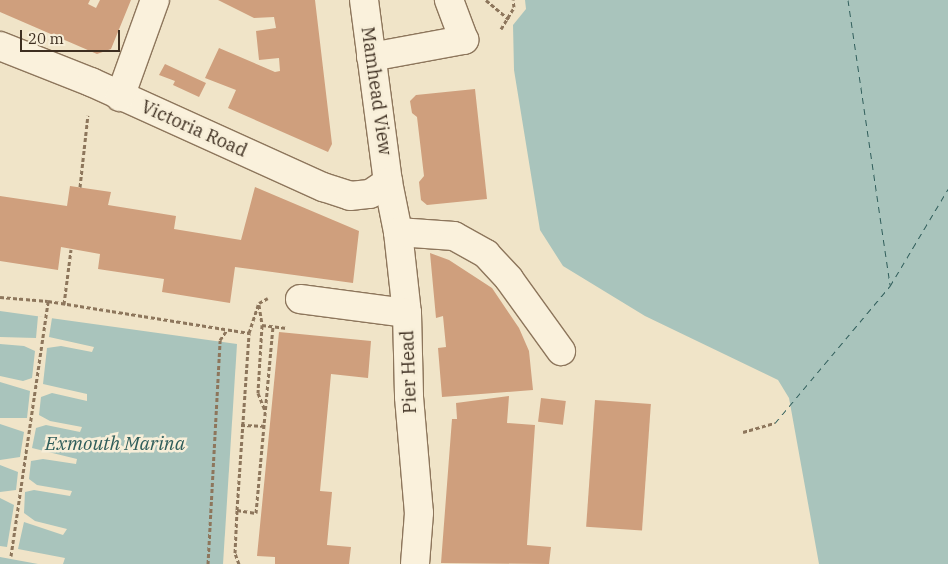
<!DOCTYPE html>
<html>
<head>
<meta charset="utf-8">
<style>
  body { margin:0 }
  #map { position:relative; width:948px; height:564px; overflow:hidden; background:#f0e4c8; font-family:"IBM Plex Serif",serif }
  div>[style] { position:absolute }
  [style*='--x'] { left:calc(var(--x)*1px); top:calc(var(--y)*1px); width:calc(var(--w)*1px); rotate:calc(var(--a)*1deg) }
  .water>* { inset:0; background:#a9c4bc }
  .pier>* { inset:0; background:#f0e4c8 }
  .ferry>* { height:1px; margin-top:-0.5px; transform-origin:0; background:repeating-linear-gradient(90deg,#2f5d5a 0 6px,transparent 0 11px) }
  .building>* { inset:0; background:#cf9f7d; transform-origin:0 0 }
  .path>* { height:3px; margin-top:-1.5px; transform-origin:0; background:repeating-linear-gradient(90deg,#8d765c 0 4px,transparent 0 6.5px) }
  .roads { filter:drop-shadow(1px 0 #8d765c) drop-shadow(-1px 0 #8d765c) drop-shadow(0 1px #8d765c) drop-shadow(0 -1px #8d765c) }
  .minor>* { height:28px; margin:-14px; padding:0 14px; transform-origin:14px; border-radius:14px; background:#faf1dc }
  span { translate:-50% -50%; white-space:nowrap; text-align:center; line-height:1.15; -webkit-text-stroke:5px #f7eed8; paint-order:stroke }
  .street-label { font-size:18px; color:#3d2e20 }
  .water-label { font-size:19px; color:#2f5d5a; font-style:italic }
  .scale { position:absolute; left:20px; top:30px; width:100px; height:22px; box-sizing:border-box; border:2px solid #3d2e20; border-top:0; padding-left:6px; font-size:15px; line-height:18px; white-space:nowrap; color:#3d2e20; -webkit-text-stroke:4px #f7eed8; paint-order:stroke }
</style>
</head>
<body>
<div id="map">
  <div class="water">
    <div style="clip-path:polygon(525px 0,948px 0,948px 564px,819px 564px,789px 398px,778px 380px,645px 316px,563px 266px,540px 230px,514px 70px,513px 25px,526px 9px)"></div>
    <div style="clip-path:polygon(0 311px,237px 344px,223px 564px,0 564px)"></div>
  </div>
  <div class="pier">
    <div style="clip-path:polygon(38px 316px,52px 318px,49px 337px,94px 347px,92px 352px,61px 346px,47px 348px,43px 384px,87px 394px,87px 401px,52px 393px,41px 397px,39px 415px,50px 421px,82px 427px,80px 432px,46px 425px,36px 428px,32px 448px,77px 459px,76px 464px,43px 459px,31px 461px,29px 479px,37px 485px,72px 491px,70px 496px,34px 490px,25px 492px,24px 513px,35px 521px,67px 529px,63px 535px,24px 522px,18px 549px,65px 558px,63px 564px,38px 564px,0 557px,0 546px,7px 547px,14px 505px,0 498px,0 492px,16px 490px,18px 472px,0 465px,0 460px,20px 457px,24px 432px,0 424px,0 418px,27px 418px,30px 391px,0 382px,0 376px,23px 381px,32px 378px,35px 351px,24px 346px,0 344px,0 337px,36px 338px)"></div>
  </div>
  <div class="ferry">
    <div style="--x:848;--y:0;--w:288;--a:81.6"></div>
    <div style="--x:775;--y:423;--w:179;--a:-50"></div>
    <div style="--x:890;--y:286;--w:113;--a:-59.1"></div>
  </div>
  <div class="building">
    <div style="clip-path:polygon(0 0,90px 0,88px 4px,96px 8px,100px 0,131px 0,111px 49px,97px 54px,0 12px)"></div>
    <div style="clip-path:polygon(218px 0,315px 0,332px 144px,328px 152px,228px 108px,236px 90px,205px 78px,219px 48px,275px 72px,280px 71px,279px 58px,259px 60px,256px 31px,276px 28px,274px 17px,254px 18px)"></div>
    <div style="clip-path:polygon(165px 64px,206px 83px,199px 97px,173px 85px,175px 81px,159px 75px)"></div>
    <div style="clip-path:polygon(475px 89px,487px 199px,427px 205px,421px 200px,419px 182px,424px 176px,417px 117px,412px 113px,410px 101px,416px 95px)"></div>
    <div style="clip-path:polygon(70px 186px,111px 192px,108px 205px,176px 216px,174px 229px,241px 240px,255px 187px,359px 231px,353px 283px,235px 267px,230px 303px,162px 292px,164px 279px,98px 269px,100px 254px,61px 247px,58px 270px,0 261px,0 196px,67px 206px)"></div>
    <div style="clip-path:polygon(430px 253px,449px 260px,492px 288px,519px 328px,529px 351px,533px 390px,442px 397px,438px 348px,446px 347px,443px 316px,436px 318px)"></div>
    <div style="clip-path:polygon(279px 332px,371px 341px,368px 378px,331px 374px,320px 491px,332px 492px,327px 545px,351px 547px,349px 564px,275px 564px,275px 557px,257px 556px)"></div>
    <div style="clip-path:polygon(509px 396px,507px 423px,535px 425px,527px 545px,551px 547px,549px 564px,441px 563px,452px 419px,457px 419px,456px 403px)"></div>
    <div style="left:541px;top:398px;width:25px;height:24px;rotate:7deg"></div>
    <div style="left:595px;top:400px;width:56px;height:127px;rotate:4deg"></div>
  </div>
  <div class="path">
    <div style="--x:486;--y:0;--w:30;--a:40"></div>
    <div style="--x:501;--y:29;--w:26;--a:-59"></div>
    <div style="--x:514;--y:7;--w:7;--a:-98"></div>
    <div style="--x:80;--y:187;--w:72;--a:-83.7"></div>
    <div style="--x:0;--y:297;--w:48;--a:4.8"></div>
    <div style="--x:48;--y:301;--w:204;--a:9"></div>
    <div style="--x:249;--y:333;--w:32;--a:-72"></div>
    <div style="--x:259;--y:303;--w:10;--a:-29"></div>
    <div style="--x:64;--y:304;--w:55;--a:-82.7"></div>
    <div style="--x:259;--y:305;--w:20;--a:81"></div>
    <div style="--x:262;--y:325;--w:68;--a:93.4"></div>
    <div style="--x:258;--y:393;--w:18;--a:68"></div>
    <div style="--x:262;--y:325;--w:25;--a:7"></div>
    <div style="--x:241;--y:425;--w:23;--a:2"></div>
    <div style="--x:743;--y:432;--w:33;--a:-16"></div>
    <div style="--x:237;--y:510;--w:19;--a:9"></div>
    <div style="--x:256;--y:513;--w:188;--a:-84.8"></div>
    <div style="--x:11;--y:556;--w:258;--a:-81.7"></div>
    <div style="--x:208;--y:564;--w:224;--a:-86.9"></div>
    <div style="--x:220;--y:340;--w:12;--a:-55"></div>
    <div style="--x:239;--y:564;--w:12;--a:-110"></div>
    <div style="--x:235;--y:553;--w:43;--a:-87.3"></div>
    <div style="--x:237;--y:510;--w:177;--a:-86.1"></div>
  </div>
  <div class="roads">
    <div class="minor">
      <div style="--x:364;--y:0;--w:184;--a:82.5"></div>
      <div style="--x:388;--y:182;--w:51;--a:78.7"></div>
      <div style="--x:398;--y:232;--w:81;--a:83.7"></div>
      <div style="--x:407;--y:313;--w:84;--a:88.6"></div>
      <div style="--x:409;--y:397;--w:116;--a:85.1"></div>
      <div style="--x:419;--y:513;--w:51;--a:94.5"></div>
      <div style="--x:0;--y:46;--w:98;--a:21.6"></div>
      <div style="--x:91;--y:82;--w:255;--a:24.4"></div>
      <div style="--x:323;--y:187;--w:28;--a:18"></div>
      <div style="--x:350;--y:196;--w:20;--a:-6"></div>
      <div style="--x:370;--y:194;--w:22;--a:-34"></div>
      <div style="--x:371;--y:57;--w:95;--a:-10.4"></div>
      <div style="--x:464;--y:40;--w:43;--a:-110.6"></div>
      <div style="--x:120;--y:97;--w:103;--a:-70.2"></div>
      <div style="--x:398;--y:232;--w:56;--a:4.1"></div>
      <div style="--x:454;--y:236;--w:37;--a:29"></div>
      <div style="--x:486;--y:254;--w:34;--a:47"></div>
      <div style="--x:509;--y:279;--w:89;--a:54.2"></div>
      <div style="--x:300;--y:299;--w:108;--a:7.5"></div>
    </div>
  </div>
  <div class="street-label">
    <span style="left:376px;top:91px;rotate:82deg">Mamhead View</span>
    <span style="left:194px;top:129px;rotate:24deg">Victoria Road</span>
    <span style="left:409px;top:372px;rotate:-92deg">Pier Head</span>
  </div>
  <div class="water-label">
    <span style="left:115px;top:444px">Exmouth Marina</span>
  </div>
  <div class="scale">20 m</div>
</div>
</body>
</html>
